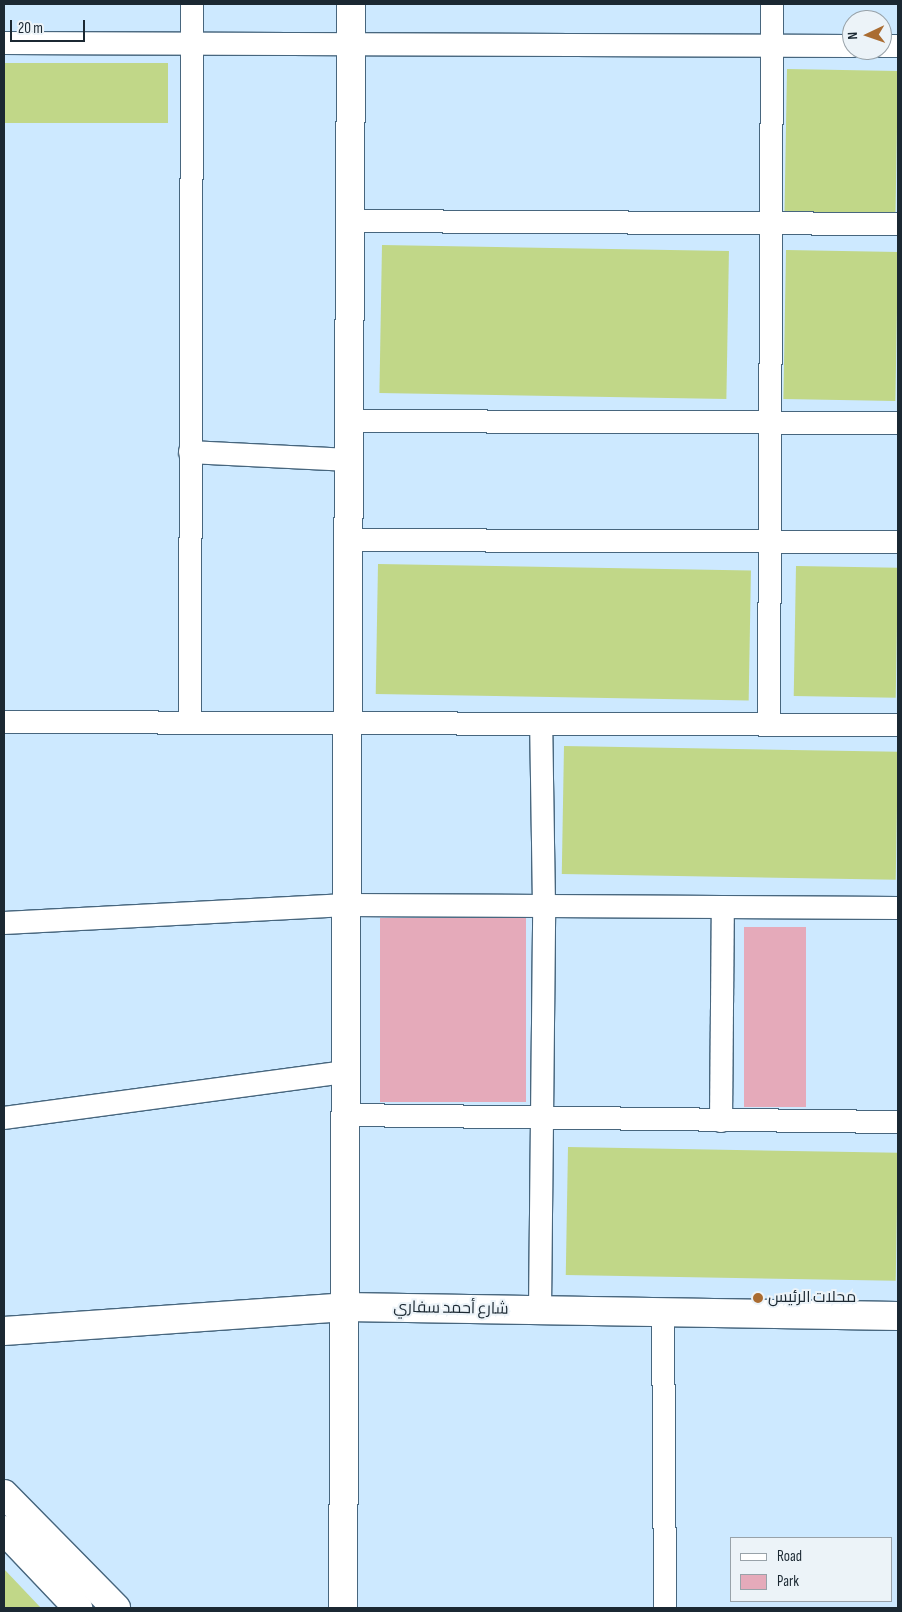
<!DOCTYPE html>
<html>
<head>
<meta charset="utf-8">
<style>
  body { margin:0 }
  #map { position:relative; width:902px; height:1612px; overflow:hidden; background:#cde9ff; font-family:"Sofia Sans Condensed",Cairo,sans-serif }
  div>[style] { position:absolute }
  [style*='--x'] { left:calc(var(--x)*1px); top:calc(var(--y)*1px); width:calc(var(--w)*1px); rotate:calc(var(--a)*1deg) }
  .green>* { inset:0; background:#e5aaba; transform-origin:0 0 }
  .building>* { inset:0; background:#c1d788; transform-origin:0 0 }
  .roads { filter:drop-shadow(1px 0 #47667e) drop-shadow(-1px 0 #47667e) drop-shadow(0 1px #47667e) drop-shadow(0 -1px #47667e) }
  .street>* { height:22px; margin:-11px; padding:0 11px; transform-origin:11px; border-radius:11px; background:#fff }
  .secondary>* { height:28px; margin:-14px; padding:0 14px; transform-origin:14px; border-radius:14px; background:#fff }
  .dots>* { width:14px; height:14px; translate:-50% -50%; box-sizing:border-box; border:2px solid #ecf3f8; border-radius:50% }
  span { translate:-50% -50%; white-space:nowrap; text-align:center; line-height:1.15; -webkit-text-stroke:4px #ecf3f8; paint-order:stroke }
  .poi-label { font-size:16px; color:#1b2832 }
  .left { translate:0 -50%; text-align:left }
  .street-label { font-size:16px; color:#1b2832 }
  .frame { position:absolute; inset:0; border:5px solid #1b2832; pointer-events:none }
  .legend { position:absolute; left:730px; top:1537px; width:162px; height:65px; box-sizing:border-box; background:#ecf3f8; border:1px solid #98a2a9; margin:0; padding:6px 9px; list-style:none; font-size:15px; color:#1b2832 }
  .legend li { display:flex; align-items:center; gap:10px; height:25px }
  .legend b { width:25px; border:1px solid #98a2a9 }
  .north { position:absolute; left:842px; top:10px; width:50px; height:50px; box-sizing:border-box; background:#ecf3f8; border:1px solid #98a2a9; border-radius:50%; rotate:267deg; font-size:14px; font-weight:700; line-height:20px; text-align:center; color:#1b2832 }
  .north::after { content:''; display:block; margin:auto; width:18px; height:22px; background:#aa6c31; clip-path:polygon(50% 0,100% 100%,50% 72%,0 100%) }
  .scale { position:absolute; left:10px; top:20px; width:75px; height:22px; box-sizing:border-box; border:2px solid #1b2832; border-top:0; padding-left:6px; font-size:15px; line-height:18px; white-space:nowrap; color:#1b2832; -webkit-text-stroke:4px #ecf3f8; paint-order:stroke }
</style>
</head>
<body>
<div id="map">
  <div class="green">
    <div style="left:380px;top:918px;width:146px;height:184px"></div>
    <div style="left:744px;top:927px;width:62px;height:180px"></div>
  </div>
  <div class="building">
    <div style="left:168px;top:63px;width:60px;height:164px;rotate:90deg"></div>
    <div style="left:787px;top:69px;width:111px;height:149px;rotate:1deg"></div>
    <div style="left:382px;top:245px;width:347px;height:148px;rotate:1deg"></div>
    <div style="left:786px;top:250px;width:112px;height:149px;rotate:1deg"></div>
    <div style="left:378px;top:564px;width:373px;height:130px;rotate:1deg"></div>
    <div style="left:796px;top:566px;width:102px;height:130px;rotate:1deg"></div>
    <div style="left:564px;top:746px;width:334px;height:128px;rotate:1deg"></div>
    <div style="left:568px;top:1147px;width:330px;height:128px;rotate:1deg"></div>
    <div style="clip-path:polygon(4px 1569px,41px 1608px,4px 1608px)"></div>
  </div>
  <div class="roads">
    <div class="street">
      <div style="--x:4;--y:43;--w:848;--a:0.2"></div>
      <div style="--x:882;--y:46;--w:16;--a:0"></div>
      <div style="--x:350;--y:221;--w:548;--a:0.31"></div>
      <div style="--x:349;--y:421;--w:549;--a:0.21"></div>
      <div style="--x:190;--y:452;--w:159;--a:2.9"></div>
      <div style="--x:348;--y:540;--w:550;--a:0.21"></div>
      <div style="--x:4;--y:722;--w:894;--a:0.19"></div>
      <div style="--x:190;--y:722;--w:718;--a:-89.84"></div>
      <div style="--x:769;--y:725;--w:721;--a:-89.76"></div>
      <div style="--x:4;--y:923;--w:343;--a:-3"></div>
      <div style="--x:347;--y:905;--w:551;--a:0.31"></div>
      <div style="--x:345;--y:1115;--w:553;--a:0.73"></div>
      <div style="--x:4;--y:1118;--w:345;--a:-7.7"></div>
      <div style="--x:721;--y:1121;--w:214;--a:-89.5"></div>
      <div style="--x:540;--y:1310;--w:404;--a:-89.4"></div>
      <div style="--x:544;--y:906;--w:182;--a:-90.9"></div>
      <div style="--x:663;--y:1312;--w:296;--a:89.6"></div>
    </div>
    <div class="secondary">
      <div style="--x:4;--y:1331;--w:342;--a:-4"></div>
      <div style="--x:345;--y:1307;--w:553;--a:0.93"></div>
      <div style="--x:4;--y:1494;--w:160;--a:45.5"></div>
      <div style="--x:4;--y:1530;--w:108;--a:46.5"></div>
      <div style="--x:343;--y:1608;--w:1604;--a:-89.71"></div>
    </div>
  </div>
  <div class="dots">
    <div style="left:758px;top:1298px;background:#aa6c31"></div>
  </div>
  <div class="poi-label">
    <span class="left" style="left:768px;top:1298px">محلات الرئيس</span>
  </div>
  <div class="street-label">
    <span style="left:451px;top:1309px;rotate:1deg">شارع أحمد سفاري</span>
  </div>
  <div class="frame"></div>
  <ul class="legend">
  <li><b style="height:6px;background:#fff"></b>Road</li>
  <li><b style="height:14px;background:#e5aaba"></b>Park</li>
  </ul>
  <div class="north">N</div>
  <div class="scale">20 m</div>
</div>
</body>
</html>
